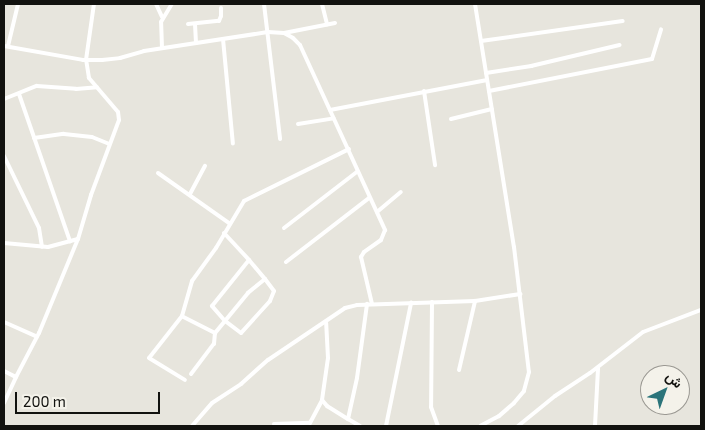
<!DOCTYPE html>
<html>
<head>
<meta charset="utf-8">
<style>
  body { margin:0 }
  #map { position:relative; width:705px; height:430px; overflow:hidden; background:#e7e5dd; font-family:"Exo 2",Vazirmatn,sans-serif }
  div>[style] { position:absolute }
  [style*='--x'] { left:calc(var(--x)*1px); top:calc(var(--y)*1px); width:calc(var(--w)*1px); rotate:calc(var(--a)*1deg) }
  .street>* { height:4px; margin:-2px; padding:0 2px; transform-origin:2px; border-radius:2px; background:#fff }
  span { translate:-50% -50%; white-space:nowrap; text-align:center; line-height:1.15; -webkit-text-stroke:4.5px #f4f2ea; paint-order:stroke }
  .frame { position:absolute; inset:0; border:5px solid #12120f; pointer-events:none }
  .north { position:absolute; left:640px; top:365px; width:50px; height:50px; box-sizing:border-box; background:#f4f2ea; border:1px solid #9a9892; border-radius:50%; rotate:42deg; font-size:14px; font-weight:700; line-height:20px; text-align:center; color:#12120f }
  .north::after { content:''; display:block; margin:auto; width:18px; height:22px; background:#2b747a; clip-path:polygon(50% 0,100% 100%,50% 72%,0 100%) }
  .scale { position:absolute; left:15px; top:392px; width:145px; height:22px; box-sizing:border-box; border:2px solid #12120f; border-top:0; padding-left:6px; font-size:15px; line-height:18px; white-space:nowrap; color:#12120f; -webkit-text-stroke:4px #f4f2ea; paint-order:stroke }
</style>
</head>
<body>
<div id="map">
  <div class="street">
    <div style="--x:156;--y:4;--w:14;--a:65"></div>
    <div style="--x:264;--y:4;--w:136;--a:83.2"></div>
    <div style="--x:322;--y:4;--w:21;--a:76"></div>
    <div style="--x:475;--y:4;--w:246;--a:80.9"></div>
    <div style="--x:514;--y:247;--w:126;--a:83.2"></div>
    <div style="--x:529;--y:372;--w:20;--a:105"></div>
    <div style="--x:524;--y:391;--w:16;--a:130"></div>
    <div style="--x:514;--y:403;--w:20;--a:139"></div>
    <div style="--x:499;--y:416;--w:21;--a:152"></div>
    <div style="--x:188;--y:24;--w:31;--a:-6"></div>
    <div style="--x:219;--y:21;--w:5;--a:-68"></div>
    <div style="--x:221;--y:16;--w:8;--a:-90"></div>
    <div style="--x:195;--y:24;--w:19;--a:87"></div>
    <div style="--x:284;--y:33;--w:52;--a:-11.1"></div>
    <div style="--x:223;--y:39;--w:105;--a:84.6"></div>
    <div style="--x:481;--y:41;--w:143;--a:-8"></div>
    <div style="--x:4;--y:46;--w:80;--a:10"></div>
    <div style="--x:83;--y:60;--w:19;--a:0"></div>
    <div style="--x:102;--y:60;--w:18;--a:-6"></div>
    <div style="--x:120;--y:58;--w:25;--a:-16"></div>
    <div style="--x:144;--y:51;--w:125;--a:-8.7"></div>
    <div style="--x:268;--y:32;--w:16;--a:4"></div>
    <div style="--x:284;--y:33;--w:10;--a:29"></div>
    <div style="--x:293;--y:38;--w:10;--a:45"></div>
    <div style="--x:300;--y:45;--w:204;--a:65.3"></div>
    <div style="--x:385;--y:230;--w:11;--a:112"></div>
    <div style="--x:381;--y:240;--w:21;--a:145"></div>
    <div style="--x:364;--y:252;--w:6;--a:121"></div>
    <div style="--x:361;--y:257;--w:48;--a:76.8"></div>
    <div style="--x:8;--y:46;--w:43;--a:-76.6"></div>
    <div style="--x:162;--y:48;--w:26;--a:-92"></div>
    <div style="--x:161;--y:22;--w:21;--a:-59"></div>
    <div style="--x:486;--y:73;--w:46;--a:-8.8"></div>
    <div style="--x:531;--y:66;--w:91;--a:-13.3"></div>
    <div style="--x:424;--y:91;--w:75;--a:81.5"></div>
    <div style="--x:489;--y:91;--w:166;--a:-11.1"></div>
    <div style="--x:652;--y:59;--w:31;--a:-73"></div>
    <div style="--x:19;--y:94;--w:156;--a:70.9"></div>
    <div style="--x:4;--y:99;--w:35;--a:-22"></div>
    <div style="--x:37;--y:86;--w:39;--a:4"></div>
    <div style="--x:76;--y:89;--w:21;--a:-5"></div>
    <div style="--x:330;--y:110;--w:160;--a:-10.8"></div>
    <div style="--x:451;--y:119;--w:42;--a:-13.7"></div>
    <div style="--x:298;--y:124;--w:36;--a:-9"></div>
    <div style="--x:34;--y:138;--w:30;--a:-8"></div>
    <div style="--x:64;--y:134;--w:28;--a:6"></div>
    <div style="--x:92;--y:137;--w:18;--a:22"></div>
    <div style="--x:4;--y:156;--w:80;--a:64.1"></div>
    <div style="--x:39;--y:228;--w:19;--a:81"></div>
    <div style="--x:158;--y:173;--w:87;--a:35.2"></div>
    <div style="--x:190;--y:194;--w:32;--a:-62"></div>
    <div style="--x:377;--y:212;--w:31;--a:-40"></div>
    <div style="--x:284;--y:228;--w:93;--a:-37.6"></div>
    <div style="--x:224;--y:233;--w:37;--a:47"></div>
    <div style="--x:249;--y:260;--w:25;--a:50"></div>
    <div style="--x:265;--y:279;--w:15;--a:53"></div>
    <div style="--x:274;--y:291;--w:11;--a:112"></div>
    <div style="--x:270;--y:301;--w:43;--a:132.2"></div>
    <div style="--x:241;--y:333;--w:20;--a:-143"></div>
    <div style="--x:225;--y:321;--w:20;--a:-131"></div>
    <div style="--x:212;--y:306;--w:59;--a:-51.2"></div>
    <div style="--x:4;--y:243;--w:44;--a:5.2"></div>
    <div style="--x:48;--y:247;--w:31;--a:-15"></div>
    <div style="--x:286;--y:262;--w:105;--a:-37.6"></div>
    <div style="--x:265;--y:279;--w:22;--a:141"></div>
    <div style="--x:248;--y:293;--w:52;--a:129.5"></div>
    <div style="--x:215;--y:333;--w:37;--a:-153"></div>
    <div style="--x:182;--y:316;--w:36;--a:-74"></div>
    <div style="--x:192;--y:281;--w:41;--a:-54"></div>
    <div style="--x:216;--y:248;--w:55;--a:-59.2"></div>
    <div style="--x:244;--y:201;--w:117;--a:-26.3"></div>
    <div style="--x:432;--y:302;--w:105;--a:90.5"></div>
    <div style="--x:431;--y:407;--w:20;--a:70"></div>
    <div style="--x:182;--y:316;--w:53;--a:128.2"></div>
    <div style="--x:149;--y:358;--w:42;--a:31.4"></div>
    <div style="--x:4;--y:322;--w:36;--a:24"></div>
    <div style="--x:459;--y:370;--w:71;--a:-76.9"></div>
    <div style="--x:4;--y:371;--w:13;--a:27"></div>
    <div style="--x:16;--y:377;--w:50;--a:-62.4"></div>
    <div style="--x:39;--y:333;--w:102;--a:-67.5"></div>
    <div style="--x:78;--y:239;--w:46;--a:-73.5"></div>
    <div style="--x:91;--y:195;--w:80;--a:-69.5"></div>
    <div style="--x:119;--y:120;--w:8;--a:-97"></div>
    <div style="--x:118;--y:112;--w:45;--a:-130.5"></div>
    <div style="--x:89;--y:78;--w:18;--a:-99"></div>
    <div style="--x:86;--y:60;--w:57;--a:-81.9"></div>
    <div style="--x:191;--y:374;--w:38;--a:-53"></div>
    <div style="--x:214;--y:344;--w:11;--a:-85"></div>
    <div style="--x:322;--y:400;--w:8;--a:50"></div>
    <div style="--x:327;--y:406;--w:25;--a:32"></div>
    <div style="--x:348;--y:419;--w:42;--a:-77.6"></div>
    <div style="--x:357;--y:378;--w:75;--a:-82.3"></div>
    <div style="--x:4;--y:403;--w:29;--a:-65"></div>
    <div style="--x:348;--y:419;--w:14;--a:30"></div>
    <div style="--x:274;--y:424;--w:36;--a:-2"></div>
    <div style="--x:310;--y:423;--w:26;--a:-62"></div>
    <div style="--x:322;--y:400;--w:42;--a:-81.9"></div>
    <div style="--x:328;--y:358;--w:35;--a:-93"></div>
    <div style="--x:192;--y:426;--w:30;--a:-49"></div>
    <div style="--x:212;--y:403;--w:35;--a:-33"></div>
    <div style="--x:241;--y:384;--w:36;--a:-42"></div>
    <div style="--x:268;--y:360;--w:93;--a:-34"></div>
    <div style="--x:345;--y:308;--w:12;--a:-14"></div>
    <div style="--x:357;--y:305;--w:118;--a:-1.9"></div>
    <div style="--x:475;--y:301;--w:46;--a:-8.8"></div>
    <div style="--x:386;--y:426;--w:126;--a:-78.5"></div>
    <div style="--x:518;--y:426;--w:48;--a:-39"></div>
    <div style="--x:555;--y:396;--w:42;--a:-33.3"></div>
    <div style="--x:590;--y:373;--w:67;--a:-37.7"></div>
    <div style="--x:643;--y:332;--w:62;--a:-20.8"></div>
    <div style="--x:595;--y:426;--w:58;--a:-87"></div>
  </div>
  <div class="frame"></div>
  <div class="north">ش</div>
  <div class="scale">200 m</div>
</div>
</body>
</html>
